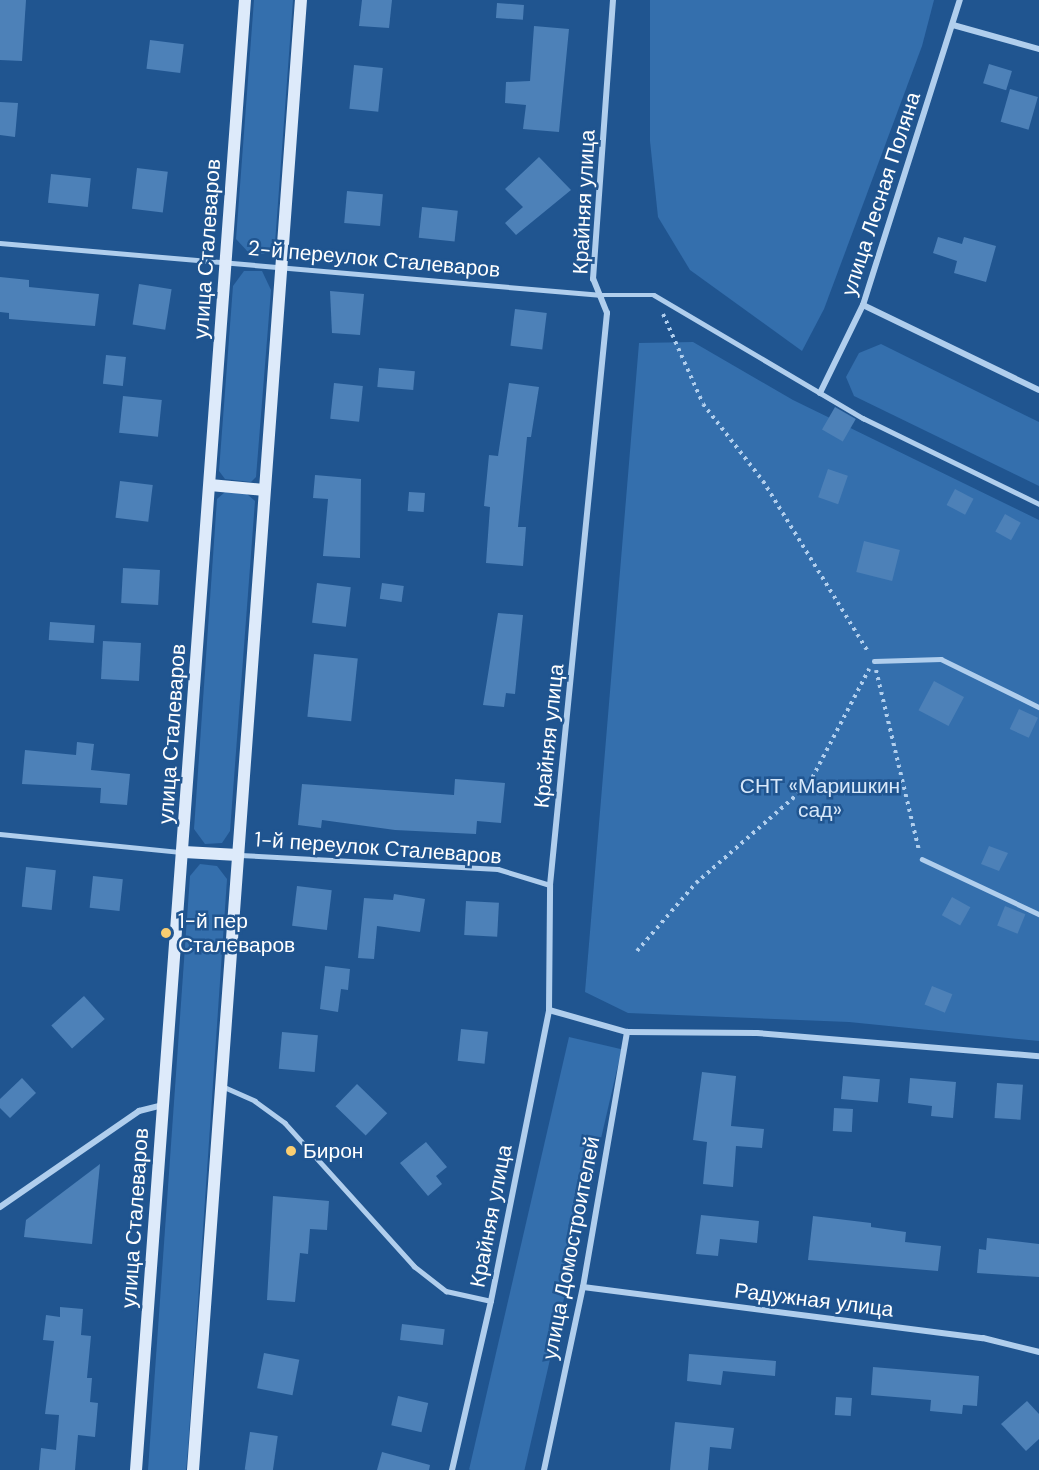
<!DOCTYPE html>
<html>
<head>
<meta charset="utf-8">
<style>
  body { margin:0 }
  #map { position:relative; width:1039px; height:1470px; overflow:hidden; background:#205590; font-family:"DM Sans",sans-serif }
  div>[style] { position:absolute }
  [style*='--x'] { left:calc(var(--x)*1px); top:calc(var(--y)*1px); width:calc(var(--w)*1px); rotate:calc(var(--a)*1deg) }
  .green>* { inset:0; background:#346fad; transform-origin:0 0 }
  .building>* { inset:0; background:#4d81b8; transform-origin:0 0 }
  .path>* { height:4px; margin-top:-2px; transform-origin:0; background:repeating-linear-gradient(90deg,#b0ceed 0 3px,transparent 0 7.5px) }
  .lane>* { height:4.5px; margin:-2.25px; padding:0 2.25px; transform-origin:2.25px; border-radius:2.25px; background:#b0ceed }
  .street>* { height:6px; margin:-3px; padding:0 3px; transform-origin:3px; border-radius:3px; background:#b0ceed }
  .secondary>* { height:12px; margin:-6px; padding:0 6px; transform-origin:6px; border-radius:6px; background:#ddeafa }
  .dots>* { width:16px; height:16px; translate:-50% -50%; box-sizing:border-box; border:3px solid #205590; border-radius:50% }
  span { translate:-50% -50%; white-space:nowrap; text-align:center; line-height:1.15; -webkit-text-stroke:5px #205590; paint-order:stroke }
  .street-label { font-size:21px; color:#fff }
  .park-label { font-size:21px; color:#d6e7f9 }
  .poi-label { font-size:21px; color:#fff }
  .left { translate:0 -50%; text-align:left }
</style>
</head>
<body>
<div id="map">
  <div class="green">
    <div style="clip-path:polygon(254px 0,293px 0,275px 243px,264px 254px,249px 253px,236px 239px)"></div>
    <div style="clip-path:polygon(650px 0,934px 0,922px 46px,824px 309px,802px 351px,690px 270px,658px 217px,650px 141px)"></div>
    <div style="clip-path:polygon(244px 271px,262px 271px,271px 290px,256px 477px,251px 482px,225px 479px,219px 471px,233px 286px)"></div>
    <div style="clip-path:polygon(693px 342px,793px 400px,1039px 520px,1039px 1041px,849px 1022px,628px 1013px,585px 992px,639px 343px)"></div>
    <div style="clip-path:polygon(881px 344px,1039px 422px,1039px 486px,854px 396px,846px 377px,859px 353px)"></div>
    <div style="clip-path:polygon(225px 492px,247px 494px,255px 501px,230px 831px,222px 843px,205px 844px,194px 829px,217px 499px)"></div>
    <div style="clip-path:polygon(200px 864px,217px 866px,227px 879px,188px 1448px,186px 1470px,148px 1470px,190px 876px)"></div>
    <div style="left:569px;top:1037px;width:54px;height:444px;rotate:13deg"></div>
  </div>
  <div class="building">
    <div style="clip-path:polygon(0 0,26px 0,22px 61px,0 60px)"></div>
    <div style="clip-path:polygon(362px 0,392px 0,389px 28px,359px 26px)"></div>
    <div style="left:497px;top:3px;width:27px;height:15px;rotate:4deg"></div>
    <div style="clip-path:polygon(534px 26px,569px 29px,559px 132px,523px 129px,526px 105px,505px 103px,506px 82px,530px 81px)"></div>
    <div style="left:150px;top:40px;width:34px;height:29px;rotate:7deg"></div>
    <div style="left:989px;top:64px;width:24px;height:20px;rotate:17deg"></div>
    <div style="left:354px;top:65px;width:29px;height:44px;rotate:6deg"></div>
    <div style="left:1010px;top:89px;width:29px;height:34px;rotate:16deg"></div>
    <div style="clip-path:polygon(0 102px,18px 103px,15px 137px,0 135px)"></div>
    <div style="clip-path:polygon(539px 157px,571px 190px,516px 235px,505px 223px,523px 207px,505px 189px)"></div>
    <div style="left:137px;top:168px;width:31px;height:41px;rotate:7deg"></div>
    <div style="left:51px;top:174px;width:40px;height:29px;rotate:6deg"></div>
    <div style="left:347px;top:191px;width:36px;height:32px;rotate:5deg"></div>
    <div style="left:422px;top:207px;width:36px;height:31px;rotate:6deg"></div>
    <div style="clip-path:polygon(938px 237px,962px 244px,964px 237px,996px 246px,986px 282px,954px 273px,957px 261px,933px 253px)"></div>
    <div style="clip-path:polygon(0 277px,29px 280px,29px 287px,99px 294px,95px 326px,9px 319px,9px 313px,0 312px)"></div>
    <div style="left:139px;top:284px;width:33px;height:41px;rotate:9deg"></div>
    <div style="clip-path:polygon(330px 291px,364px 294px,360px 335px,332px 333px)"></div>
    <div style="left:515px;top:309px;width:32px;height:37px;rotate:7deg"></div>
    <div style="left:106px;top:355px;width:20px;height:29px;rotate:6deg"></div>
    <div style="left:379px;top:368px;width:36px;height:19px;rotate:5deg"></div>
    <div style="left:334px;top:383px;width:29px;height:36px;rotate:6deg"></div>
    <div style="clip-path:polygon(509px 383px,539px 387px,531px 437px,527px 437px,518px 527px,526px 527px,523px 566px,486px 563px,490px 507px,484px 506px,489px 455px,498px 456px)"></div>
    <div style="left:123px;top:396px;width:39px;height:37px;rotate:6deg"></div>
    <div style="left:835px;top:407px;width:24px;height:26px;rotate:30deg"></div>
    <div style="left:828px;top:469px;width:21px;height:30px;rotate:19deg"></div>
    <div style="clip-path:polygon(315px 475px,361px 479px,360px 558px,323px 556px,328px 499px,313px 498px)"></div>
    <div style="left:120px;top:481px;width:33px;height:37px;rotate:7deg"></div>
    <div style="left:955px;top:489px;width:21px;height:18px;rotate:28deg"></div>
    <div style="left:409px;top:492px;width:16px;height:19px;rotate:4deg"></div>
    <div style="left:1005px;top:514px;width:18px;height:20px;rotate:29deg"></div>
    <div style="left:864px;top:541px;width:37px;height:32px;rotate:14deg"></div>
    <div style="left:123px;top:568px;width:37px;height:35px;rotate:3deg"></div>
    <div style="left:317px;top:583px;width:34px;height:40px;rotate:7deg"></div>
    <div style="left:382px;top:583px;width:22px;height:16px;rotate:8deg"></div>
    <div style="clip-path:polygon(498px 613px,523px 615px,515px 694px,506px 693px,504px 707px,483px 705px)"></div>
    <div style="left:50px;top:622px;width:45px;height:18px;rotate:4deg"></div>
    <div style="left:103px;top:641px;width:38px;height:38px;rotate:3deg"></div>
    <div style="left:314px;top:654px;width:44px;height:63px;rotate:6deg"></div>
    <div style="left:934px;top:681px;width:34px;height:33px;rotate:28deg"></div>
    <div style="left:1019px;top:709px;width:21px;height:22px;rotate:25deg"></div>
    <div style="clip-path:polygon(77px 742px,94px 744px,91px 770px,130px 774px,127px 805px,100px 803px,101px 788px,22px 784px,25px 750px,76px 755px)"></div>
    <div style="clip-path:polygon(455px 779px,505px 783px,501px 823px,477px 821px,476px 834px,395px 830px,322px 820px,321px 828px,298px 825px,302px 784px,454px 795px)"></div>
    <div style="clip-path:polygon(989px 846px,1008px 853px,999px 871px,981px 864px)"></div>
    <div style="left:26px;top:867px;width:30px;height:40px;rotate:6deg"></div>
    <div style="left:93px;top:876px;width:30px;height:32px;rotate:6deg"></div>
    <div style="left:297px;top:886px;width:35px;height:40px;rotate:7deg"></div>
    <div style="clip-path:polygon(394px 894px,425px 899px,420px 932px,377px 926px,374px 959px,358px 958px,364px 898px,393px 900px)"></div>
    <div style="left:952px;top:897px;width:21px;height:21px;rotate:29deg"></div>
    <div style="left:466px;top:901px;width:33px;height:34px;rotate:3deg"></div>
    <div style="left:1005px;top:906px;width:22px;height:21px;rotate:22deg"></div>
    <div style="clip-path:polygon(325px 966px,350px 969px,348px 990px,341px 989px,338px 1012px,320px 1009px)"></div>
    <div style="left:932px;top:986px;width:22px;height:20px;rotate:22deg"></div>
    <div style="left:84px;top:996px;width:31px;height:44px;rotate:48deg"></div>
    <div style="left:461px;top:1029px;width:27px;height:32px;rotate:6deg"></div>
    <div style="left:282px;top:1032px;width:36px;height:37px;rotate:5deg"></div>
    <div style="clip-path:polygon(702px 1072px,736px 1076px,731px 1126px,764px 1129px,762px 1148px,736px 1146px,733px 1187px,703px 1184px,707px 1142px,693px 1140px)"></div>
    <div style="left:843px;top:1076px;width:37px;height:23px;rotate:5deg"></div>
    <div style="clip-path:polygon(22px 1078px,36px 1093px,10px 1118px,0 1108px,0 1099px)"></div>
    <div style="clip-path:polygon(910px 1078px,956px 1082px,953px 1118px,931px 1116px,932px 1106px,908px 1103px)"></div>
    <div style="left:997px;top:1083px;width:26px;height:35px;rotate:4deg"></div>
    <div style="left:357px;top:1084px;width:42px;height:31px;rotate:44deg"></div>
    <div style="left:834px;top:1108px;width:19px;height:23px;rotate:3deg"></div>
    <div style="clip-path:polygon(426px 1142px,447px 1167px,436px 1176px,442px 1184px,428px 1196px,400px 1163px)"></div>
    <div style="clip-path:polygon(100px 1164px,92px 1244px,24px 1237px,26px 1220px)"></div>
    <div style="clip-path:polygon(273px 1196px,329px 1201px,327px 1230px,310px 1229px,308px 1254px,300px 1253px,295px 1302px,267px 1300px)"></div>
    <div style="clip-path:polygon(701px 1215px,759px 1221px,757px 1243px,720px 1239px,718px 1256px,696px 1254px)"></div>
    <div style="clip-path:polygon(813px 1216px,871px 1223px,871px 1227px,906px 1232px,905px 1242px,941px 1246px,938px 1271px,808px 1260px)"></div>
    <div style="clip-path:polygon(987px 1238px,1039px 1244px,1039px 1277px,977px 1273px,979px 1249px,986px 1250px)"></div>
    <div style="clip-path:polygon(60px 1307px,83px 1309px,81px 1335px,91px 1336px,87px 1378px,92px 1378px,90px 1402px,98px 1403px,95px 1437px,78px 1435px,75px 1470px,39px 1470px,41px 1448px,56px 1450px,59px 1415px,45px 1414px,54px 1341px,43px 1340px,46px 1315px,60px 1317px)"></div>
    <div style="left:402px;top:1324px;width:43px;height:16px;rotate:7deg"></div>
    <div style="left:264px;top:1353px;width:36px;height:36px;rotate:11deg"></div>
    <div style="clip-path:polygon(689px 1354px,776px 1361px,775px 1376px,723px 1371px,721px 1385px,687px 1381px)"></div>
    <div style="clip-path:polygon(873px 1367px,979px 1376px,977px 1406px,963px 1405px,962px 1414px,930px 1411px,931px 1400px,871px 1395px)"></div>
    <div style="left:398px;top:1396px;width:31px;height:30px;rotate:13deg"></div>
    <div style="left:836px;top:1397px;width:16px;height:18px;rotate:4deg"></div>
    <div style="clip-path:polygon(1027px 1401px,1039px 1414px,1039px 1439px,1026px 1451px,1001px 1424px)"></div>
    <div style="clip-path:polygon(675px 1422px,734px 1428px,731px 1449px,710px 1447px,708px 1470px,670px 1470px)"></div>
    <div style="left:250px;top:1432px;width:28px;height:38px;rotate:8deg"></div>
    <div style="clip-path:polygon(382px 1452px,430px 1465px,429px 1470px,377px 1470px)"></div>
  </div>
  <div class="path">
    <div style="--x:663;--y:314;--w:98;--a:66"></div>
    <div style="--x:703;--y:404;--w:98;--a:52.1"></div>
    <div style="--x:763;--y:481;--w:202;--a:58.4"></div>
    <div style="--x:876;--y:670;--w:185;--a:76.6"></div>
    <div style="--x:637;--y:951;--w:90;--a:-49.1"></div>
    <div style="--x:696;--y:883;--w:150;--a:-41.2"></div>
    <div style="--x:809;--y:784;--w:130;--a:-62.4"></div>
  </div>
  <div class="lane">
    <div style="--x:0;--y:243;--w:604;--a:4.94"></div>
    <div style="--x:602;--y:295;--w:52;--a:0"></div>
    <div style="--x:654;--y:295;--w:243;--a:30.5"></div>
    <div style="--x:863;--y:418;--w:196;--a:26"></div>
    <div style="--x:874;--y:661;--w:67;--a:-1.7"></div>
    <div style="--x:941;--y:659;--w:109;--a:26.1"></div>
    <div style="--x:0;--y:834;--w:182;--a:5.7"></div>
    <div style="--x:240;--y:855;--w:258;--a:3.1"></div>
    <div style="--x:498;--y:869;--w:54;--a:17.1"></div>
    <div style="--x:922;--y:859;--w:129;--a:25.2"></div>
    <div style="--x:222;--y:1086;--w:36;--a:24"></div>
    <div style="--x:255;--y:1101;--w:37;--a:36"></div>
    <div style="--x:285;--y:1123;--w:193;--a:47.9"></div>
    <div style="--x:414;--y:1266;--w:41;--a:38"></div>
    <div style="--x:446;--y:1291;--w:46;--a:12.5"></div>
  </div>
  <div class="street">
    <div style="--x:953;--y:25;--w:89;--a:15.6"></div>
    <div style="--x:863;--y:305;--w:195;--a:25.8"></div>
    <div style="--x:820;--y:393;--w:98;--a:-64"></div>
    <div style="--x:863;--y:305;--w:320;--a:-72.4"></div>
    <div style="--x:549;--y:1010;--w:81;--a:15.8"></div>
    <div style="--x:627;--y:1032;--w:130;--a:0.4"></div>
    <div style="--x:757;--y:1033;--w:283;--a:4.7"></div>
    <div style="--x:0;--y:1207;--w:169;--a:-34.6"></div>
    <div style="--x:139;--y:1111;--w:25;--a:-14"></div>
    <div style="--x:583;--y:1287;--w:403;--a:7.3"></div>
    <div style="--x:983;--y:1338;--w:58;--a:14"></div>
    <div style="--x:452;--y:1470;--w:173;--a:-77"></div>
    <div style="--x:491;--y:1301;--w:297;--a:-78.7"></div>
    <div style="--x:549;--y:1010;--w:125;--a:-89.5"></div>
    <div style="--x:550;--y:885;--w:575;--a:-84.31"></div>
    <div style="--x:607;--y:313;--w:37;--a:-112"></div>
    <div style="--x:593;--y:279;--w:280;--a:-85.9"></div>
    <div style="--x:544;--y:1470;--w:187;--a:-78"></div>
    <div style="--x:583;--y:1287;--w:259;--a:-80.2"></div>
  </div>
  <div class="secondary">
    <div style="--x:210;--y:485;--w:54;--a:5.3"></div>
    <div style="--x:184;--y:852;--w:54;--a:3.2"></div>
    <div style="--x:136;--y:1470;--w:1474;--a:-85.76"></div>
    <div style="--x:193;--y:1470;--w:1474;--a:-85.8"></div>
  </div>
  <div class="dots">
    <div style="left:166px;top:933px;background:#face71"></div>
    <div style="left:291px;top:1151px;background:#face71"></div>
  </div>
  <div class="street-label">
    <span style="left:881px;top:194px;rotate:-72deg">улица Лесная Поляна</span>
    <span style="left:584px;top:202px;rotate:-87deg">Крайняя улица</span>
    <span style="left:207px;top:249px;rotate:-86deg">улица Сталеваров</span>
    <span style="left:374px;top:259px;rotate:5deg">2-й переулок Сталеваров</span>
    <span style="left:172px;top:734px;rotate:-86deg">улица Сталеваров</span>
    <span style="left:549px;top:736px;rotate:-84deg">Крайняя улица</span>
    <span style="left:378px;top:848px;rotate:4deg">1-й переулок Сталеваров</span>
    <span style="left:491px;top:1216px;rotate:-79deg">Крайняя улица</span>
    <span style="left:135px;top:1218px;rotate:-86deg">улица Сталеваров</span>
    <span style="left:571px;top:1248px;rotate:-79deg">улица Домостроителей</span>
    <span style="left:814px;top:1300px;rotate:7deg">Радужная улица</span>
  </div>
  <div class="park-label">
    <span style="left:820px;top:798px">СНТ «Маришкин<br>сад»</span>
  </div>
  <div class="poi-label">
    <span class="left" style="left:178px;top:933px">1-й пер<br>Сталеваров</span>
    <span class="left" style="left:303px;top:1151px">Бирон</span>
  </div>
</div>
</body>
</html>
